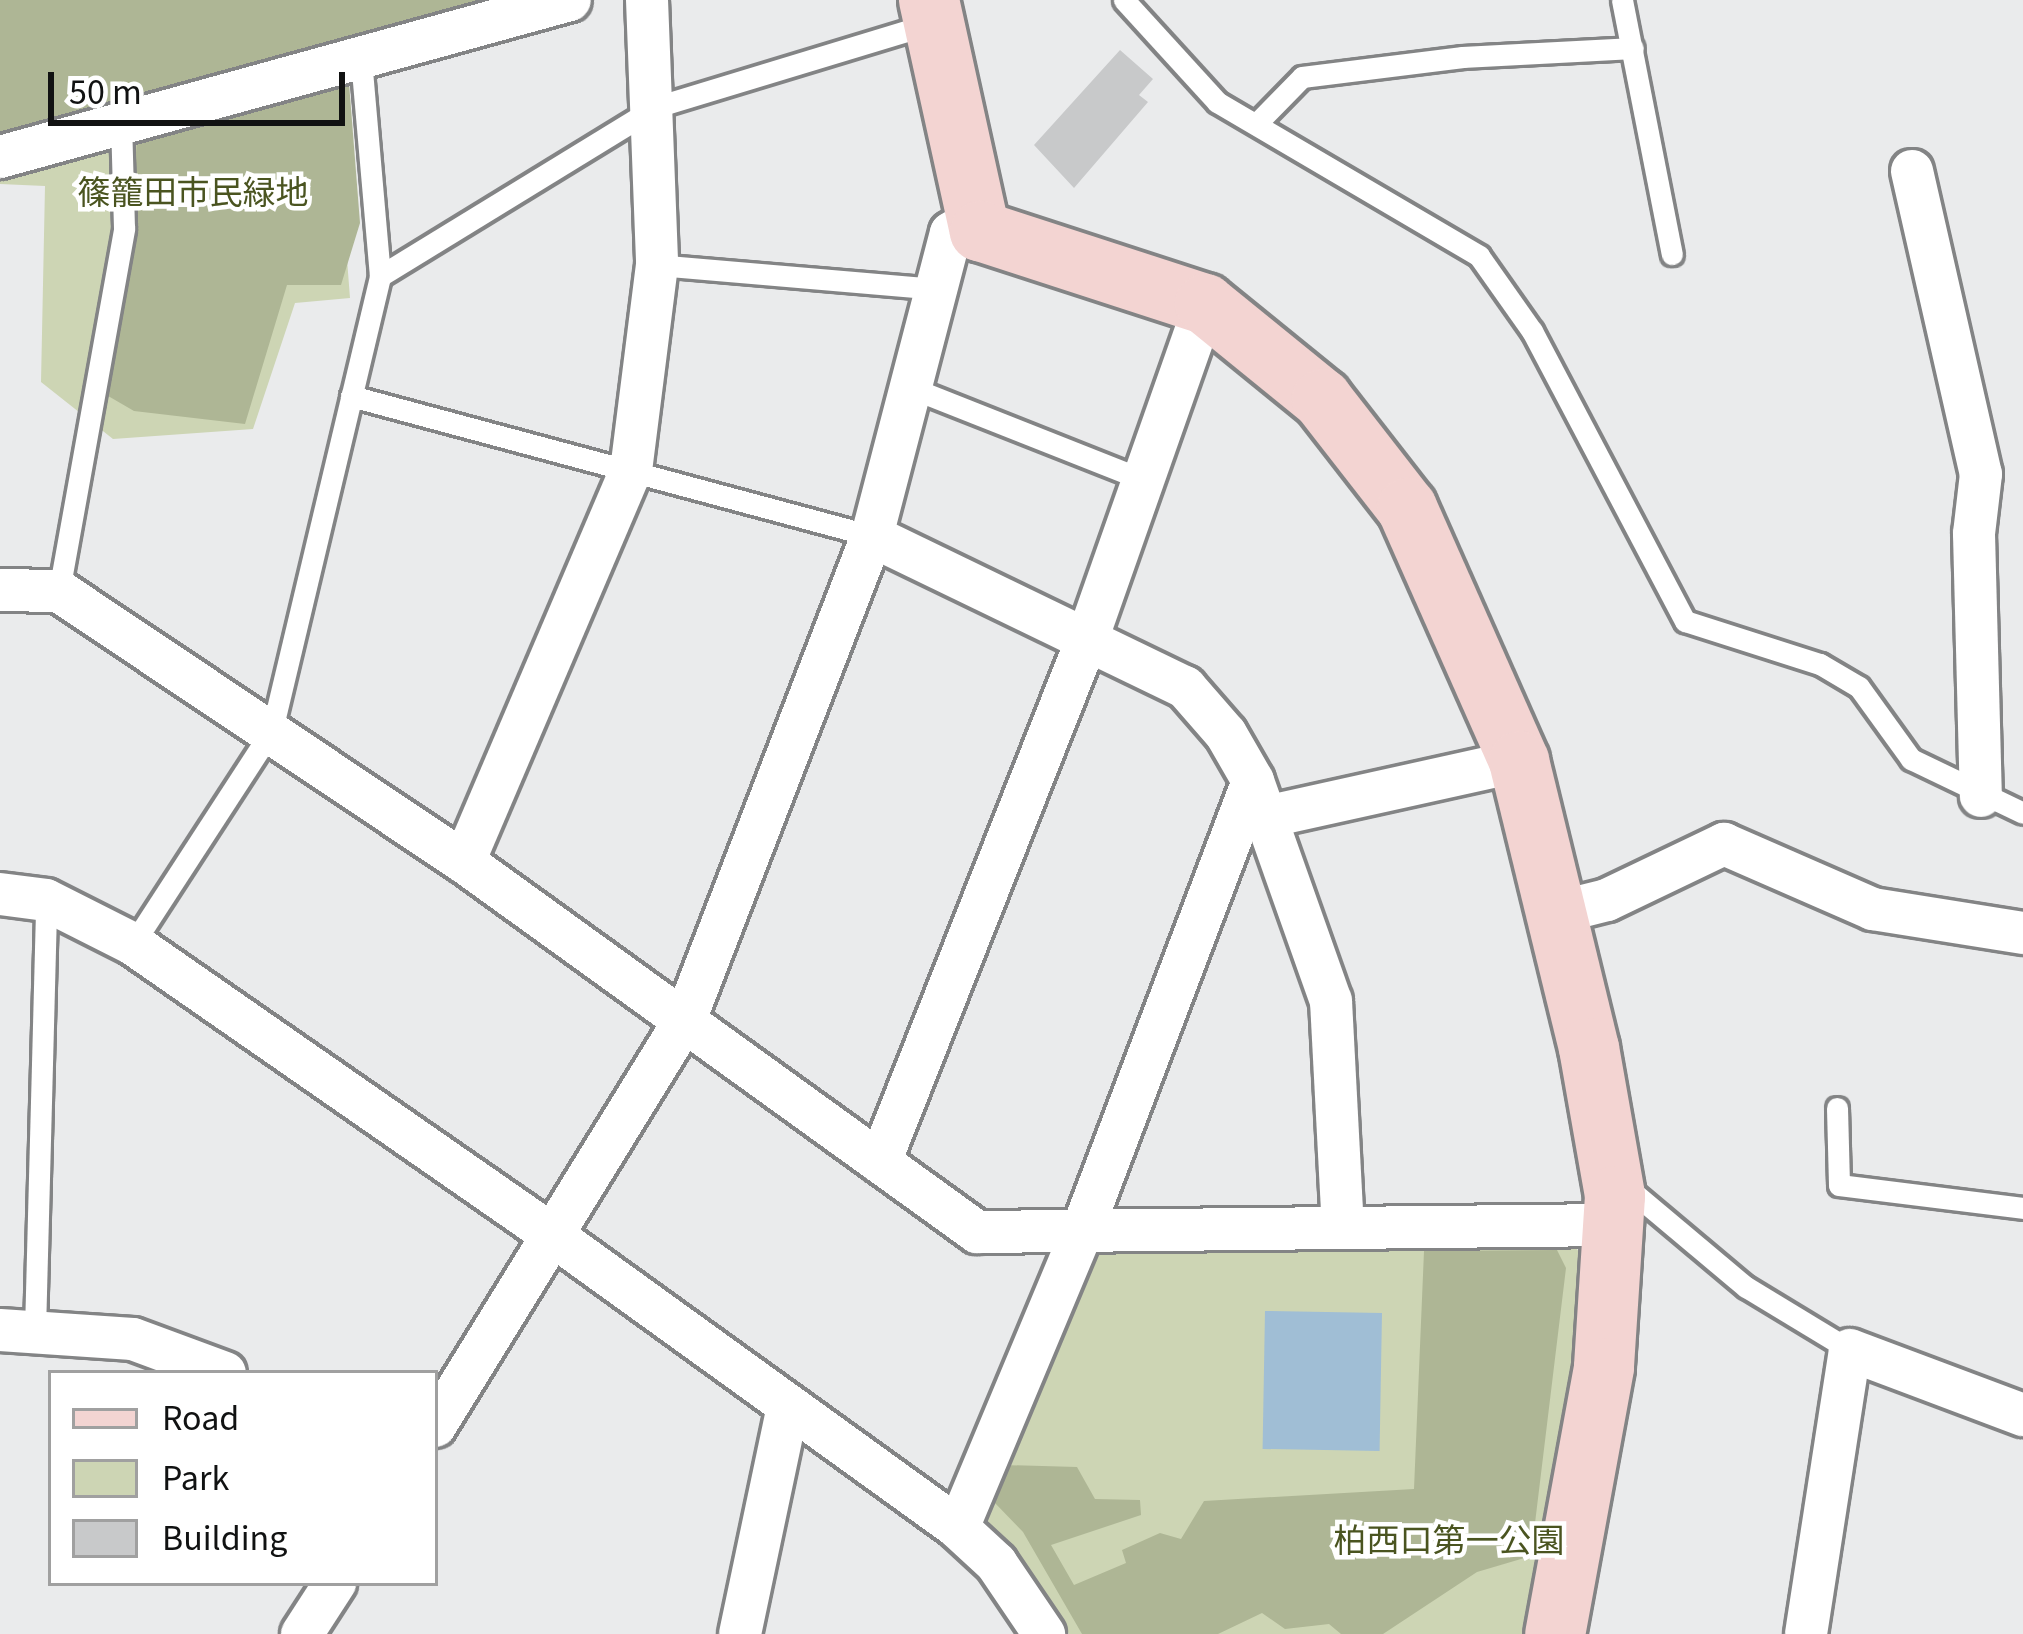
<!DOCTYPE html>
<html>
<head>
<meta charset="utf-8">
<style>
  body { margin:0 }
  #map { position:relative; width:2023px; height:1634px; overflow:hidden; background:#eaebec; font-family:"Source Sans 3","Noto Sans JP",sans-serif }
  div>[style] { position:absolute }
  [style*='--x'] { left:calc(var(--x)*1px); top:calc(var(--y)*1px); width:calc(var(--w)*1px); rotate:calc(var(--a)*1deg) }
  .green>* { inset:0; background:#cdd5b4 }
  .forest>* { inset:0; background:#aeb695 }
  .water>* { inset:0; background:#a0bed5; transform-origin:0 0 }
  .building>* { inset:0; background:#c8c9ca }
  .roads { filter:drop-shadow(3px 0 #838485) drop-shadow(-3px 0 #838485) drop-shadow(0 3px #838485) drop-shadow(0 -3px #838485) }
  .lane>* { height:21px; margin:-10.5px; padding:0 10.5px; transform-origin:10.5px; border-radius:10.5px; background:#fff }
  .street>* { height:42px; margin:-21px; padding:0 21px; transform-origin:21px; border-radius:21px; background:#fff }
  .secondary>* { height:60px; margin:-30px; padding:0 30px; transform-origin:30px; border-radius:30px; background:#f3d4d2 }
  span { translate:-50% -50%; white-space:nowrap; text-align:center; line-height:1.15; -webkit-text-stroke:9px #fff; paint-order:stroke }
  .park-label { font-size:33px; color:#4a5420 }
  .legend { position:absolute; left:48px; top:1370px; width:390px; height:216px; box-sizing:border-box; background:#fff; border:3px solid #a0a0a0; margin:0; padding:15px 21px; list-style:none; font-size:36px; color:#111212 }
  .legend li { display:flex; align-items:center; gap:24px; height:60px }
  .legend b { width:60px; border:3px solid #a0a0a0 }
  .scale { position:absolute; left:48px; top:72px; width:297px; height:54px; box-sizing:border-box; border:6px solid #111212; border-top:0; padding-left:15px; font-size:36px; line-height:42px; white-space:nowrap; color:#111212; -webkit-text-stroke:9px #fff; paint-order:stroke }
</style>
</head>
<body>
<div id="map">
  <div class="green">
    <div style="clip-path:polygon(0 0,330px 39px,350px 298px,295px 303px,253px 429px,113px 439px,41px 382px,45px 186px,0 184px)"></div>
    <div style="clip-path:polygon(1572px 1243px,1580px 1253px,1580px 1317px,1525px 1634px,1069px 1634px,987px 1520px,984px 1501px,1099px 1244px)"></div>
  </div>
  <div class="forest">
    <div style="clip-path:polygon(0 0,487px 0,0 147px)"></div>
    <div style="clip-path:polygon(349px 83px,360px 223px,341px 285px,287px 285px,245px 424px,134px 411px,103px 393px,129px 257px,137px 138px)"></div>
    <div style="clip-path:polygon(1557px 1250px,1566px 1268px,1531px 1556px,1477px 1572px,1383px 1634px,1341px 1634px,1329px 1624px,1285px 1629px,1262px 1613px,1218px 1634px,1082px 1634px,1023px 1532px,994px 1502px,1003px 1465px,1077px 1467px,1095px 1499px,1140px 1500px,1141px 1515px,1051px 1545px,1074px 1585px,1126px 1563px,1122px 1550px,1160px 1533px,1181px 1539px,1204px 1501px,1414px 1489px,1424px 1251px)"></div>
  </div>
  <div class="water">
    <div style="left:1265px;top:1311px;width:117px;height:138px;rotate:1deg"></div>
  </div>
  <div class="building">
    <div style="clip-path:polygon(1120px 50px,1153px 79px,1139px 95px,1148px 102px,1074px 188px,1034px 145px)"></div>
  </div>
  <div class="roads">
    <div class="lane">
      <div style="--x:1124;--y:0;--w:138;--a:47.6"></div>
      <div style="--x:1217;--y:102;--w:304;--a:30.4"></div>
      <div style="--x:1479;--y:256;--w:92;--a:54.8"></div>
      <div style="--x:1532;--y:331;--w:328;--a:62.2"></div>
      <div style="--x:1685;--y:621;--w:142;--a:17.7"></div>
      <div style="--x:1820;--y:664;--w:45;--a:30.5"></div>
      <div style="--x:1859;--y:687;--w:89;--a:54.2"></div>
      <div style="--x:1911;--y:759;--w:124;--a:25.7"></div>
      <div style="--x:1622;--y:0;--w:259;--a:78.9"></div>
      <div style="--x:1258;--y:122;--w:63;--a:-45.6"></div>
      <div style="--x:1302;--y:77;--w:162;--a:-7.1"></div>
      <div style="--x:1463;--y:57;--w:170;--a:-3"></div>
      <div style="--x:657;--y:265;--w:281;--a:4.9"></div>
      <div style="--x:380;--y:276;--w:324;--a:-31.5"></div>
      <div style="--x:656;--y:107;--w:285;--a:-16.9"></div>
      <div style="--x:914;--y:389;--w:247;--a:21.6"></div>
      <div style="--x:351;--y:396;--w:539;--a:15.04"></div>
      <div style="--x:59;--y:591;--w:369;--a:-79.8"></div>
      <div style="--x:124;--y:228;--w:107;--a:-91.6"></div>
      <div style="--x:133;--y:944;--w:255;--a:-57"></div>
      <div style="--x:272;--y:730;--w:467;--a:-76.6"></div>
      <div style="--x:380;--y:276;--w:219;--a:-95"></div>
      <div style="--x:1837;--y:1108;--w:77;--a:88.5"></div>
      <div style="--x:1839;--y:1185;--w:185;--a:7.1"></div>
      <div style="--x:1622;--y:1195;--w:13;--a:-4"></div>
      <div style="--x:1635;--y:1194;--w:145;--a:40"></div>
      <div style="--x:1746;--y:1287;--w:122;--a:31.2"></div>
      <div style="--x:35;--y:1331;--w:431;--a:-88.5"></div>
    </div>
    <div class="street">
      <div style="--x:647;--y:0;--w:265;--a:87.8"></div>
      <div style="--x:657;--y:265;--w:207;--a:97.2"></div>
      <div style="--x:631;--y:470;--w:426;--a:113.1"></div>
      <div style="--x:464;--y:862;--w:633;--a:35.8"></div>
      <div style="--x:977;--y:1232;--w:636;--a:-0.63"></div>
      <div style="--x:0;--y:157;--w:591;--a:-15.4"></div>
      <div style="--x:1912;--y:171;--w:311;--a:77.2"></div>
      <div style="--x:1981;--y:474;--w:60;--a:96.7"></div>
      <div style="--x:1974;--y:534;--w:262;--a:88.5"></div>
      <div style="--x:872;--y:536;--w:348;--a:25.8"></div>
      <div style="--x:1185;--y:687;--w:62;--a:48.9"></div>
      <div style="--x:1226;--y:734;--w:54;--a:60.1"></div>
      <div style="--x:1253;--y:781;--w:233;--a:70.5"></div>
      <div style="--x:1331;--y:1001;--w:227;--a:87"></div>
      <div style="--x:0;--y:590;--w:59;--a:1"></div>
      <div style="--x:59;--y:591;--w:487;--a:33.8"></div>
      <div style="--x:1266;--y:817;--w:259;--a:-12.5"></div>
      <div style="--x:0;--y:894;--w:46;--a:7.4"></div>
      <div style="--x:46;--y:900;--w:97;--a:26.8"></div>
      <div style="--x:133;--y:944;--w:514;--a:34.77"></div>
      <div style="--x:555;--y:1237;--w:497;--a:35.8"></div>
      <div style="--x:958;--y:1528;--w:52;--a:42.6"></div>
      <div style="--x:996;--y:1563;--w:86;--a:55.9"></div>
      <div style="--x:1559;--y:912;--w:49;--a:-14"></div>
      <div style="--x:1607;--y:900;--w:130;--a:-25.6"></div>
      <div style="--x:1724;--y:844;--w:163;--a:23.6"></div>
      <div style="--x:1873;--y:909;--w:152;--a:9.1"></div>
      <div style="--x:880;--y:1162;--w:568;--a:-68.4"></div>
      <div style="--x:1089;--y:634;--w:350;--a:-70.6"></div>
      <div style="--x:0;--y:1330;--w:133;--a:3.9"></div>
      <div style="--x:133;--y:1339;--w:98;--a:20.3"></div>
      <div style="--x:435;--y:1426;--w:477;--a:-58.4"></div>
      <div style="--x:685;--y:1020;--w:519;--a:-68.88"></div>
      <div style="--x:872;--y:536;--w:313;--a:-75.4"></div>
      <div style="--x:951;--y:233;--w:26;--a:-32"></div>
      <div style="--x:958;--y:1528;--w:322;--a:-67.3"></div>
      <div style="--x:1082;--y:1231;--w:481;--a:-69.2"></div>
      <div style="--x:302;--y:1634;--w:61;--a:-57.1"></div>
      <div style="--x:740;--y:1634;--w:232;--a:-78.1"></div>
      <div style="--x:1806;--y:1634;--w:287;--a:-81.2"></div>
      <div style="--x:1850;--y:1350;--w:185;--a:20.6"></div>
    </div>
    <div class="secondary">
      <div style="--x:929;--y:0;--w:237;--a:77.6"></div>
      <div style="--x:980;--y:231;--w:237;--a:18"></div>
      <div style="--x:1205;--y:304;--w:151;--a:39.1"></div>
      <div style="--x:1322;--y:399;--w:138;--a:52.1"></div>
      <div style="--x:1407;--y:508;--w:277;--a:66.1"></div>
      <div style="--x:1519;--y:761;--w:295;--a:76.3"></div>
      <div style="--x:1589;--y:1048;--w:150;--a:80"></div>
      <div style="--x:1615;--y:1196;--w:172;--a:93.7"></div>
      <div style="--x:1604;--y:1368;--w:270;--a:100.4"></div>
    </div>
  </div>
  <div class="park-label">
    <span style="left:193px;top:194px">篠籠田市民緑地</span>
    <span style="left:1449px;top:1542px">柏西口第一公園</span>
  </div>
  <ul class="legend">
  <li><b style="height:15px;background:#f3d4d2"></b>Road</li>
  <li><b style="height:33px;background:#cdd5b4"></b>Park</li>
  <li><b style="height:33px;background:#c8c9ca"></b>Building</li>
  </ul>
  <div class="scale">50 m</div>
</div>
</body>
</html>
